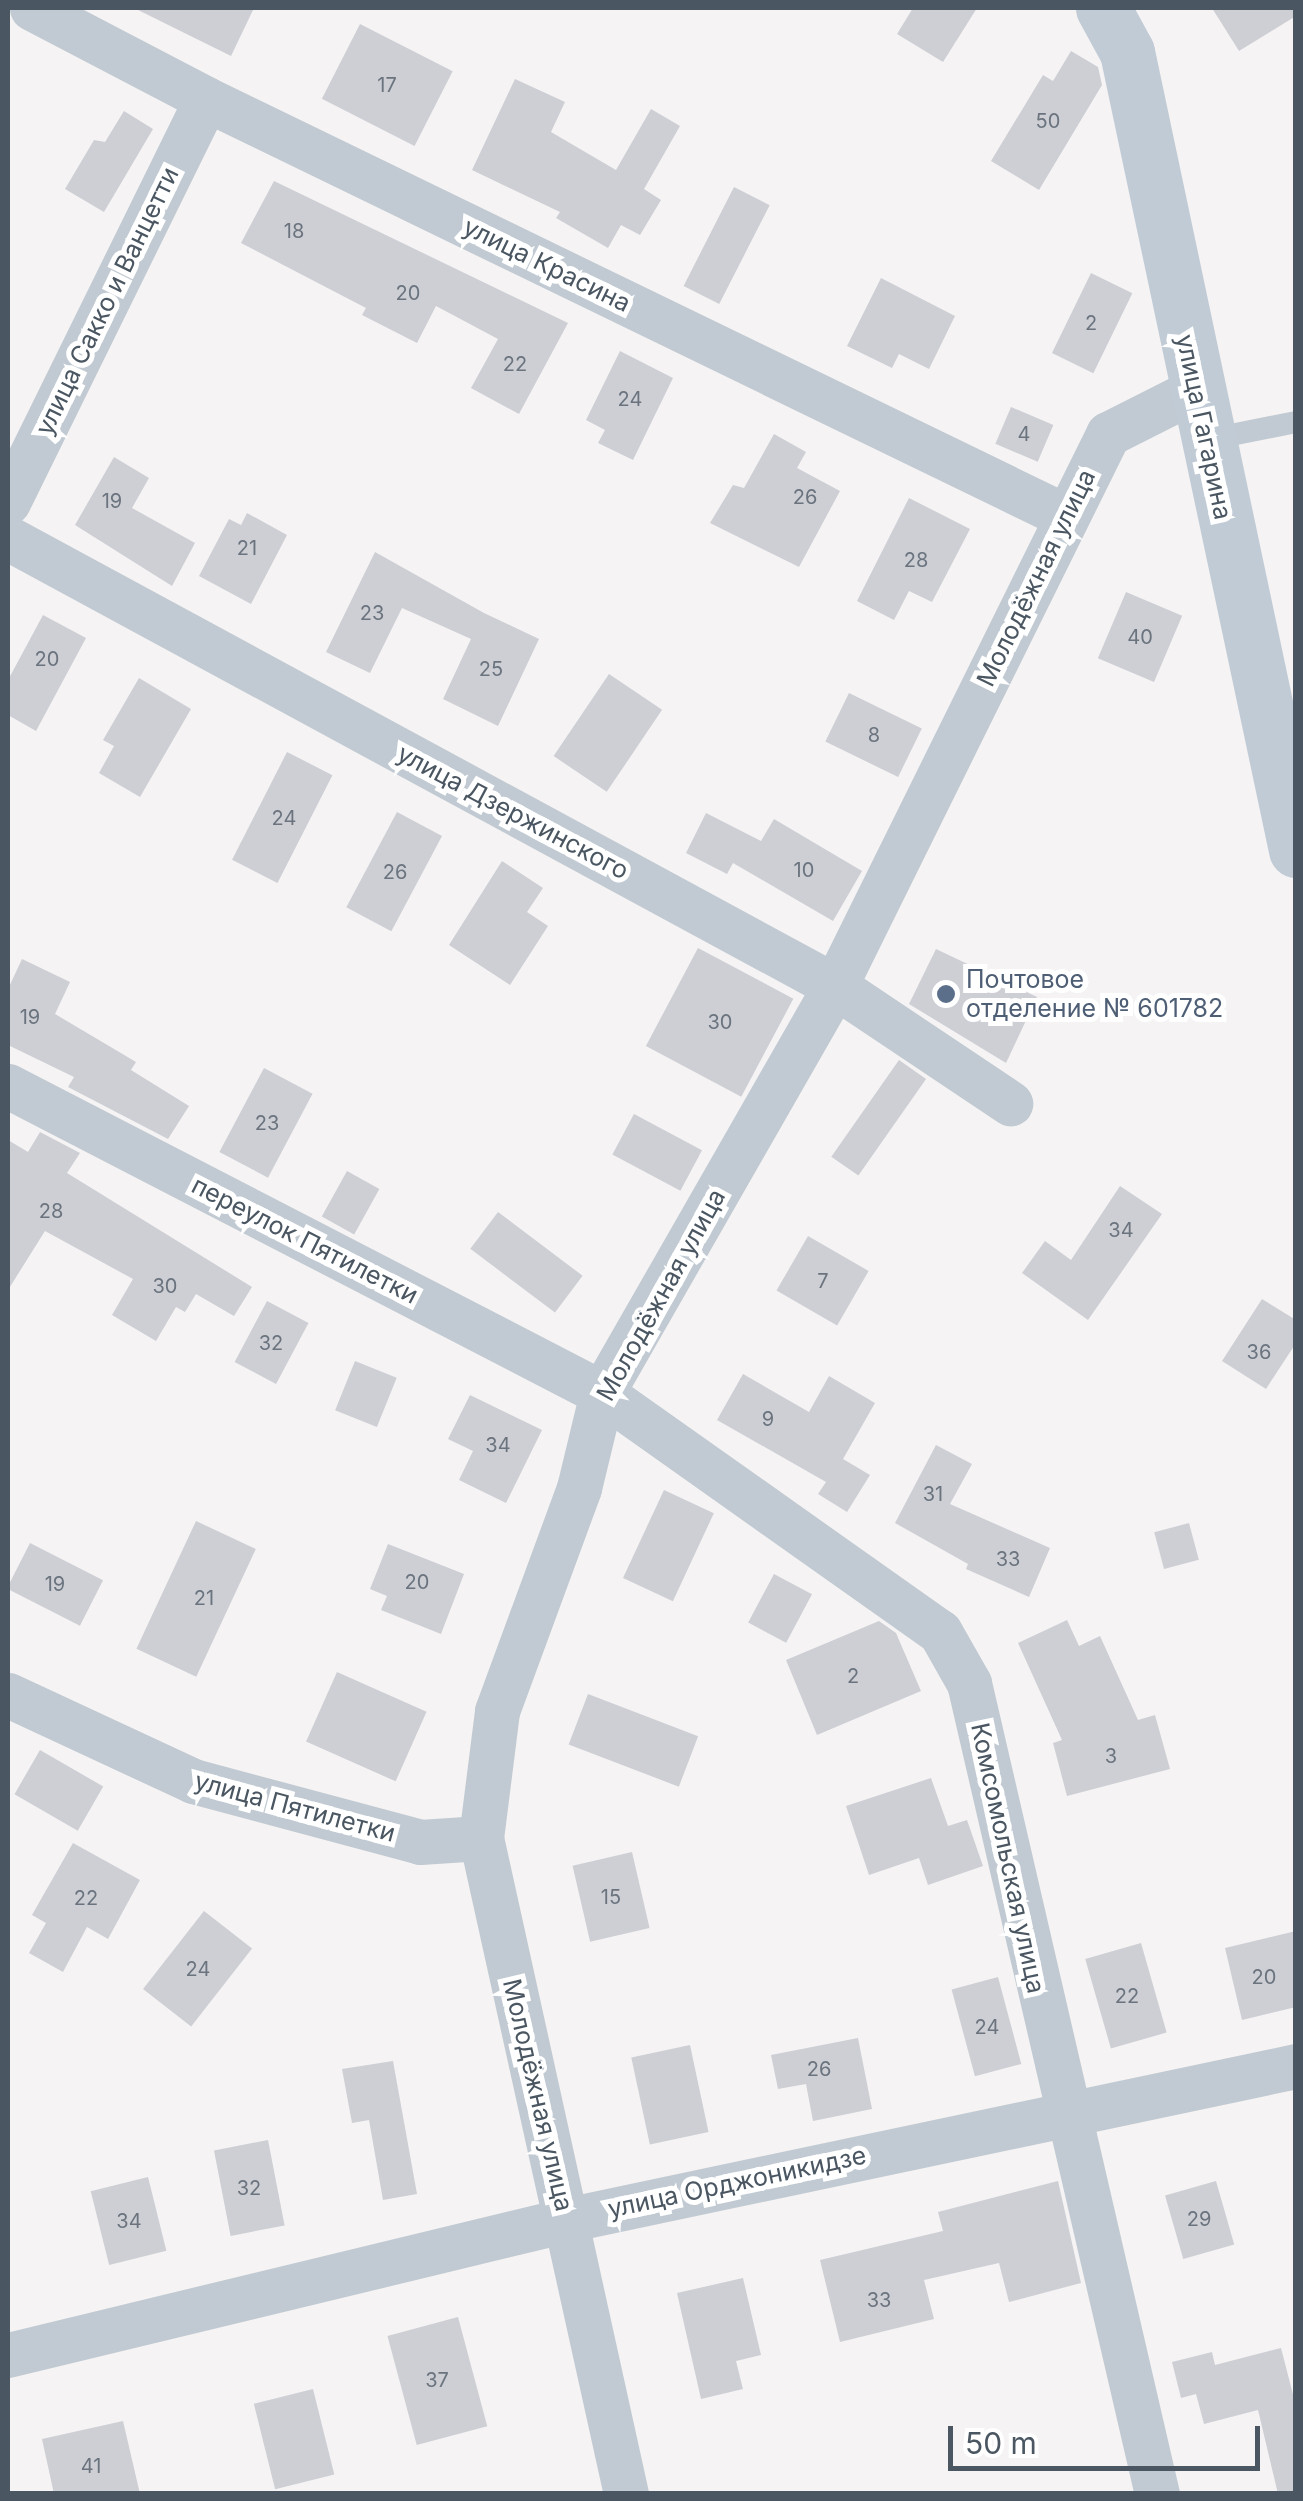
<!DOCTYPE html>
<html>
<head>
<meta charset="utf-8">
<style>
  body { margin:0 }
  #map { position:relative; width:1303px; height:2501px; overflow:hidden; background:#f5f3f3; font-family:Inter,sans-serif }
  div>[style] { position:absolute }
  [style*='--x'] { left:calc(var(--x)*1px); top:calc(var(--y)*1px); width:calc(var(--w)*1px); rotate:calc(var(--a)*1deg) }
  .building>* { inset:0; background:#cdcfd5; transform-origin:0 0 }
  .service>* { height:22px; margin:-11px; padding:0 11px; transform-origin:11px; border-radius:11px; background:#c1cad2 }
  .minor>* { height:45px; margin:-22.5px; padding:0 22.5px; transform-origin:22.5px; border-radius:22.5px; background:#c1cad2 }
  .secondary>* { height:55px; margin:-27.5px; padding:0 27.5px; transform-origin:27.5px; border-radius:27.5px; background:#c1cbd6 }
  .dots>* { width:28px; height:28px; translate:-50% -50%; box-sizing:border-box; border:5px solid #fff; border-radius:50% }
  span { translate:-50% -50%; white-space:nowrap; text-align:center; line-height:1.15; -webkit-text-stroke:10px #fff; paint-order:stroke }
  .number-label { font-size:20px; color:#6b747e }
  .number-label span { -webkit-text-stroke-width:0 }
  .street-label { font-size:25px; color:#4a5661 }
  .service-label { font-size:25px; color:#4e5e75 }
  .left { translate:0 -50%; text-align:left }
  .frame { position:absolute; inset:0; border:10px solid #4a5661; pointer-events:none }
  .scale { position:absolute; left:948px; top:2426px; width:312px; height:45px; box-sizing:border-box; border:5px solid #4a5661; border-top:0; padding-left:12px; font-size:30px; line-height:35px; white-space:nowrap; color:#4a5661; -webkit-text-stroke:8px #fff; paint-order:stroke }
</style>
</head>
<body>
<div id="map">
  <div class="building">
    <div style="clip-path:polygon(134px 8px,254px 8px,231px 56px)"></div>
    <div style="clip-path:polygon(913px 8px,977px 8px,943px 62px,897px 34px)"></div>
    <div style="clip-path:polygon(1212px 8px,1296px 8px,1296px 16px,1239px 51px)"></div>
    <div style="left:360px;top:24px;width:104px;height:84px;rotate:27deg"></div>
    <div style="clip-path:polygon(1071px 51px,1098px 67px,1102px 85px,1039px 190px,991px 161px,1043px 75px,1053px 81px)"></div>
    <div style="clip-path:polygon(515px 79px,565px 102px,551px 132px,616px 170px,651px 109px,680px 126px,644px 189px,661px 200px,640px 235px,621px 225px,608px 248px,556px 218px,560px 212px,472px 170px)"></div>
    <div style="clip-path:polygon(124px 111px,153px 129px,104px 212px,65px 189px,94px 140px,105px 142px)"></div>
    <div style="clip-path:polygon(274px 181px,568px 323px,519px 414px,471px 388px,498px 339px,436px 306px,417px 343px,362px 315px,366px 308px,241px 243px)"></div>
    <div style="left:734px;top:187px;width:40px;height:111px;rotate:27deg"></div>
    <div style="left:1091px;top:273px;width:46px;height:89px;rotate:26deg"></div>
    <div style="clip-path:polygon(881px 278px,955px 316px,929px 369px,899px 354px,892px 368px,847px 346px)"></div>
    <div style="clip-path:polygon(620px 351px,673px 378px,633px 460px,598px 443px,605px 430px,586px 420px)"></div>
    <div style="left:1011px;top:407px;width:46px;height:40px;rotate:23deg"></div>
    <div style="clip-path:polygon(774px 434px,806px 452px,797px 468px,840px 491px,799px 567px,710px 523px,733px 485px,744px 488px)"></div>
    <div style="clip-path:polygon(114px 457px,149px 478px,132px 508px,195px 543px,172px 586px,75px 525px)"></div>
    <div style="clip-path:polygon(909px 498px,970px 529px,932px 602px,909px 591px,894px 620px,857px 601px)"></div>
    <div style="clip-path:polygon(247px 513px,287px 535px,251px 604px,199px 576px,229px 519px,241px 525px)"></div>
    <div style="clip-path:polygon(375px 552px,484px 613px,480px 621px,484px 613px,539px 639px,498px 726px,443px 699px,471px 639px,402px 608px,370px 673px,326px 652px)"></div>
    <div style="left:1126px;top:592px;width:61px;height:72px;rotate:23deg"></div>
    <div style="clip-path:polygon(43px 615px,86px 638px,36px 731px,8px 715px,8px 680px)"></div>
    <div style="left:609px;top:674px;width:64px;height:99px;rotate:34deg"></div>
    <div style="clip-path:polygon(139px 678px,191px 709px,140px 797px,99px 773px,114px 746px,103px 740px)"></div>
    <div style="left:849px;top:693px;width:81px;height:54px;rotate:26deg"></div>
    <div style="left:287px;top:752px;width:51px;height:121px;rotate:27deg"></div>
    <div style="left:397px;top:812px;width:51px;height:108px;rotate:28deg"></div>
    <div style="clip-path:polygon(706px 813px,761px 841px,774px 819px,862px 871px,833px 921px,733px 863px,727px 874px,686px 853px)"></div>
    <div style="clip-path:polygon(502px 861px,543px 888px,527px 912px,548px 926px,510px 985px,449px 945px)"></div>
    <div style="left:698px;top:948px;width:108px;height:111px;rotate:28deg"></div>
    <div style="clip-path:polygon(936px 949px,1037px 997px,1006px 1063px,909px 1004px)"></div>
    <div style="clip-path:polygon(22px 959px,70px 982px,55px 1014px,136px 1062px,131px 1070px,189px 1106px,168px 1139px,68px 1087px,74px 1077px,8px 1045px,8px 989px)"></div>
    <div style="left:899px;top:1060px;width:33px;height:118px;rotate:35deg"></div>
    <div style="left:264px;top:1068px;width:55px;height:95px;rotate:28deg"></div>
    <div style="left:634px;top:1114px;width:77px;height:46px;rotate:28deg"></div>
    <div style="clip-path:polygon(40px 1132px,80px 1153px,67px 1173px,252px 1287px,234px 1316px,196px 1294px,185px 1312px,176px 1307px,156px 1341px,112px 1315px,133px 1279px,45px 1231px,8px 1290px,8px 1140px,28px 1152px)"></div>
    <div style="left:347px;top:1171px;width:37px;height:52px;rotate:29deg"></div>
    <div style="clip-path:polygon(1120px 1186px,1162px 1214px,1088px 1320px,1022px 1273px,1045px 1241px,1071px 1260px)"></div>
    <div style="left:498px;top:1212px;width:106px;height:46px;rotate:37deg"></div>
    <div style="left:808px;top:1236px;width:70px;height:63px;rotate:30deg"></div>
    <div style="clip-path:polygon(1262px 1299px,1296px 1320px,1296px 1343px,1266px 1389px,1222px 1361px)"></div>
    <div style="left:267px;top:1301px;width:47px;height:69px;rotate:28deg"></div>
    <div style="left:355px;top:1361px;width:45px;height:53px;rotate:22deg"></div>
    <div style="clip-path:polygon(743px 1374px,809px 1412px,829px 1376px,875px 1403px,843px 1459px,870px 1475px,847px 1512px,818px 1494px,826px 1482px,717px 1420px)"></div>
    <div style="clip-path:polygon(470px 1395px,542px 1430px,506px 1503px,459px 1480px,473px 1451px,448px 1439px)"></div>
    <div style="clip-path:polygon(936px 1445px,972px 1464px,950px 1504px,1050px 1548px,1029px 1597px,966px 1569px,968px 1564px,895px 1523px)"></div>
    <div style="left:664px;top:1490px;width:55px;height:97px;rotate:25deg"></div>
    <div style="left:196px;top:1521px;width:66px;height:141px;rotate:25deg"></div>
    <div style="left:1189px;top:1523px;width:38px;height:36px;rotate:75deg"></div>
    <div style="left:30px;top:1543px;width:82px;height:51px;rotate:27deg"></div>
    <div style="clip-path:polygon(388px 1544px,464px 1574px,441px 1634px,381px 1610px,387px 1596px,370px 1589px)"></div>
    <div style="left:774px;top:1574px;width:43px;height:55px;rotate:28deg"></div>
    <div style="clip-path:polygon(1067px 1620px,1079px 1646px,1100px 1636px,1138px 1720px,1155px 1715px,1170px 1769px,1067px 1796px,1053px 1743px,1062px 1740px,1018px 1643px)"></div>
    <div style="clip-path:polygon(879px 1621px,896px 1633px,921px 1691px,817px 1735px,786px 1660px)"></div>
    <div style="left:337px;top:1672px;width:98px;height:76px;rotate:24deg"></div>
    <div style="left:588px;top:1694px;width:118px;height:54px;rotate:21deg"></div>
    <div style="left:40px;top:1750px;width:73px;height:51px;rotate:30deg"></div>
    <div style="clip-path:polygon(931px 1778px,948px 1826px,967px 1820px,983px 1866px,928px 1885px,919px 1858px,869px 1875px,846px 1806px)"></div>
    <div style="clip-path:polygon(73px 1843px,140px 1880px,108px 1939px,87px 1927px,63px 1972px,29px 1953px,46px 1923px,32px 1915px)"></div>
    <div style="left:632px;top:1852px;width:78px;height:61px;rotate:77deg"></div>
    <div style="left:204px;top:1911px;width:61px;height:99px;rotate:38deg"></div>
    <div style="clip-path:polygon(1296px 1931px,1296px 2007px,1242px 2020px,1225px 1948px)"></div>
    <div style="left:1141px;top:1943px;width:93px;height:58px;rotate:74deg"></div>
    <div style="left:998px;top:1977px;width:90px;height:48px;rotate:75deg"></div>
    <div style="clip-path:polygon(858px 2038px,872px 2109px,813px 2121px,806px 2084px,778px 2089px,771px 2055px)"></div>
    <div style="left:690px;top:2045px;width:89px;height:60px;rotate:78deg"></div>
    <div style="clip-path:polygon(393px 2061px,417px 2194px,383px 2200px,369px 2120px,352px 2123px,342px 2069px)"></div>
    <div style="left:268px;top:2140px;width:87px;height:55px;rotate:79deg"></div>
    <div style="left:148px;top:2177px;width:76px;height:59px;rotate:76deg"></div>
    <div style="clip-path:polygon(1058px 2181px,1081px 2283px,1009px 2302px,999px 2263px,924px 2280px,934px 2319px,840px 2342px,820px 2260px,943px 2231px,938px 2212px)"></div>
    <div style="left:1216px;top:2181px;width:66px;height:53px;rotate:74deg"></div>
    <div style="clip-path:polygon(743px 2278px,761px 2355px,736px 2361px,743px 2389px,701px 2399px,677px 2293px)"></div>
    <div style="left:458px;top:2317px;width:113px;height:73px;rotate:75deg"></div>
    <div style="clip-path:polygon(1281px 2348px,1296px 2406px,1296px 2494px,1278px 2494px,1258px 2410px,1204px 2424px,1196px 2394px,1181px 2398px,1172px 2362px,1212px 2352px,1215px 2365px)"></div>
    <div style="left:313px;top:2389px;width:88px;height:61px;rotate:76deg"></div>
    <div style="clip-path:polygon(123px 2421px,140px 2494px,54px 2494px,42px 2439px)"></div>
  </div>
  <div class="service">
    <div style="--x:1206;--y:440;--w:92;--a:-11.3"></div>
  </div>
  <div class="minor">
    <div style="--x:32;--y:8;--w:196;--a:27.6"></div>
    <div style="--x:206;--y:99;--w:955;--a:25.89"></div>
    <div style="--x:8;--y:502;--w:449;--a:-63.8"></div>
    <div style="--x:8;--y:538;--w:941;--a:28.45"></div>
    <div style="--x:835;--y:986;--w:211;--a:33.8"></div>
    <div style="--x:8;--y:1086;--w:669;--a:27.33"></div>
    <div style="--x:602;--y:1393;--w:414;--a:35.3"></div>
    <div style="--x:940;--y:1632;--w:59;--a:60.4"></div>
    <div style="--x:969;--y:1683;--w:833;--a:76.95"></div>
    <div style="--x:8;--y:1695;--w:204;--a:24.9"></div>
    <div style="--x:193;--y:1781;--w:235;--a:15"></div>
    <div style="--x:420;--y:1842;--w:61;--a:-3.8"></div>
    <div style="--x:8;--y:2355;--w:574;--a:-13.6"></div>
    <div style="--x:566;--y:2220;--w:746;--a:-11.91"></div>
    <div style="--x:626;--y:2494;--w:672;--a:-102.46"></div>
    <div style="--x:481;--y:1838;--w:128;--a:-82.8"></div>
    <div style="--x:497;--y:1711;--w:238;--a:-69.8"></div>
    <div style="--x:579;--y:1488;--w:98;--a:-76.4"></div>
    <div style="--x:602;--y:1393;--w:469;--a:-60.2"></div>
    <div style="--x:835;--y:986;--w:616;--a:-63.68"></div>
    <div style="--x:1108;--y:434;--w:97;--a:-26.8"></div>
  </div>
  <div class="secondary">
    <div style="--x:1103;--y:8;--w:50;--a:61.4"></div>
    <div style="--x:1127;--y:52;--w:816;--a:78.04"></div>
  </div>
  <div class="dots">
    <div style="left:946px;top:994px;background:#5c6f8a"></div>
  </div>
  <div class="number-label">
    <span style="left:387px;top:85px">17</span>
    <span style="left:1048px;top:121px">50</span>
    <span style="left:294px;top:231px">18</span>
    <span style="left:408px;top:293px">20</span>
    <span style="left:1091px;top:323px">2</span>
    <span style="left:515px;top:364px">22</span>
    <span style="left:630px;top:399px">24</span>
    <span style="left:1024px;top:434px">4</span>
    <span style="left:805px;top:497px">26</span>
    <span style="left:112px;top:501px">19</span>
    <span style="left:247px;top:548px">21</span>
    <span style="left:916px;top:560px">28</span>
    <span style="left:372px;top:613px">23</span>
    <span style="left:1140px;top:637px">40</span>
    <span style="left:47px;top:659px">20</span>
    <span style="left:491px;top:669px">25</span>
    <span style="left:874px;top:735px">8</span>
    <span style="left:284px;top:818px">24</span>
    <span style="left:804px;top:870px">10</span>
    <span style="left:395px;top:872px">26</span>
    <span style="left:30px;top:1017px">19</span>
    <span style="left:720px;top:1022px">30</span>
    <span style="left:267px;top:1123px">23</span>
    <span style="left:51px;top:1211px">28</span>
    <span style="left:1121px;top:1230px">34</span>
    <span style="left:823px;top:1281px">7</span>
    <span style="left:165px;top:1286px">30</span>
    <span style="left:271px;top:1343px">32</span>
    <span style="left:1259px;top:1352px">36</span>
    <span style="left:768px;top:1419px">9</span>
    <span style="left:498px;top:1445px">34</span>
    <span style="left:933px;top:1494px">31</span>
    <span style="left:1008px;top:1559px">33</span>
    <span style="left:417px;top:1582px">20</span>
    <span style="left:55px;top:1584px">19</span>
    <span style="left:204px;top:1598px">21</span>
    <span style="left:853px;top:1676px">2</span>
    <span style="left:1111px;top:1756px">3</span>
    <span style="left:611px;top:1897px">15</span>
    <span style="left:86px;top:1898px">22</span>
    <span style="left:198px;top:1969px">24</span>
    <span style="left:1264px;top:1977px">20</span>
    <span style="left:1127px;top:1996px">22</span>
    <span style="left:987px;top:2027px">24</span>
    <span style="left:819px;top:2069px">26</span>
    <span style="left:249px;top:2188px">32</span>
    <span style="left:1199px;top:2219px">29</span>
    <span style="left:129px;top:2221px">34</span>
    <span style="left:879px;top:2300px">33</span>
    <span style="left:437px;top:2380px">37</span>
    <span style="left:91px;top:2466px">41</span>
  </div>
  <div class="street-label">
    <span style="left:547px;top:265px;rotate:26deg">улица Красина</span>
    <span style="left:107px;top:301px;rotate:-64deg">улица Сакко и Ванцетти</span>
    <span style="left:1204px;top:427px;rotate:78deg">улица Гагарина</span>
    <span style="left:1036px;top:578px;rotate:-64deg">Молодёжная улица</span>
    <span style="left:513px;top:812px;rotate:28deg">улица Дзержинского</span>
    <span style="left:305px;top:1240px;rotate:27deg">переулок Пятилетки</span>
    <span style="left:661px;top:1295px;rotate:-61deg">Молодёжная улица</span>
    <span style="left:295px;top:1807px;rotate:15deg">улица Пятилетки</span>
    <span style="left:1008px;top:1858px;rotate:78deg">Комсомольская улица</span>
    <span style="left:538px;top:2095px;rotate:77deg">Молодёжная улица</span>
    <span style="left:737px;top:2182px;rotate:-12deg">улица Орджоникидзе</span>
  </div>
  <div class="service-label">
    <span class="left" style="left:966px;top:994px">Почтовое<br>отделение № 601782</span>
  </div>
  <div class="frame"></div>
  <div class="scale">50 m</div>
</div>
</body>
</html>
